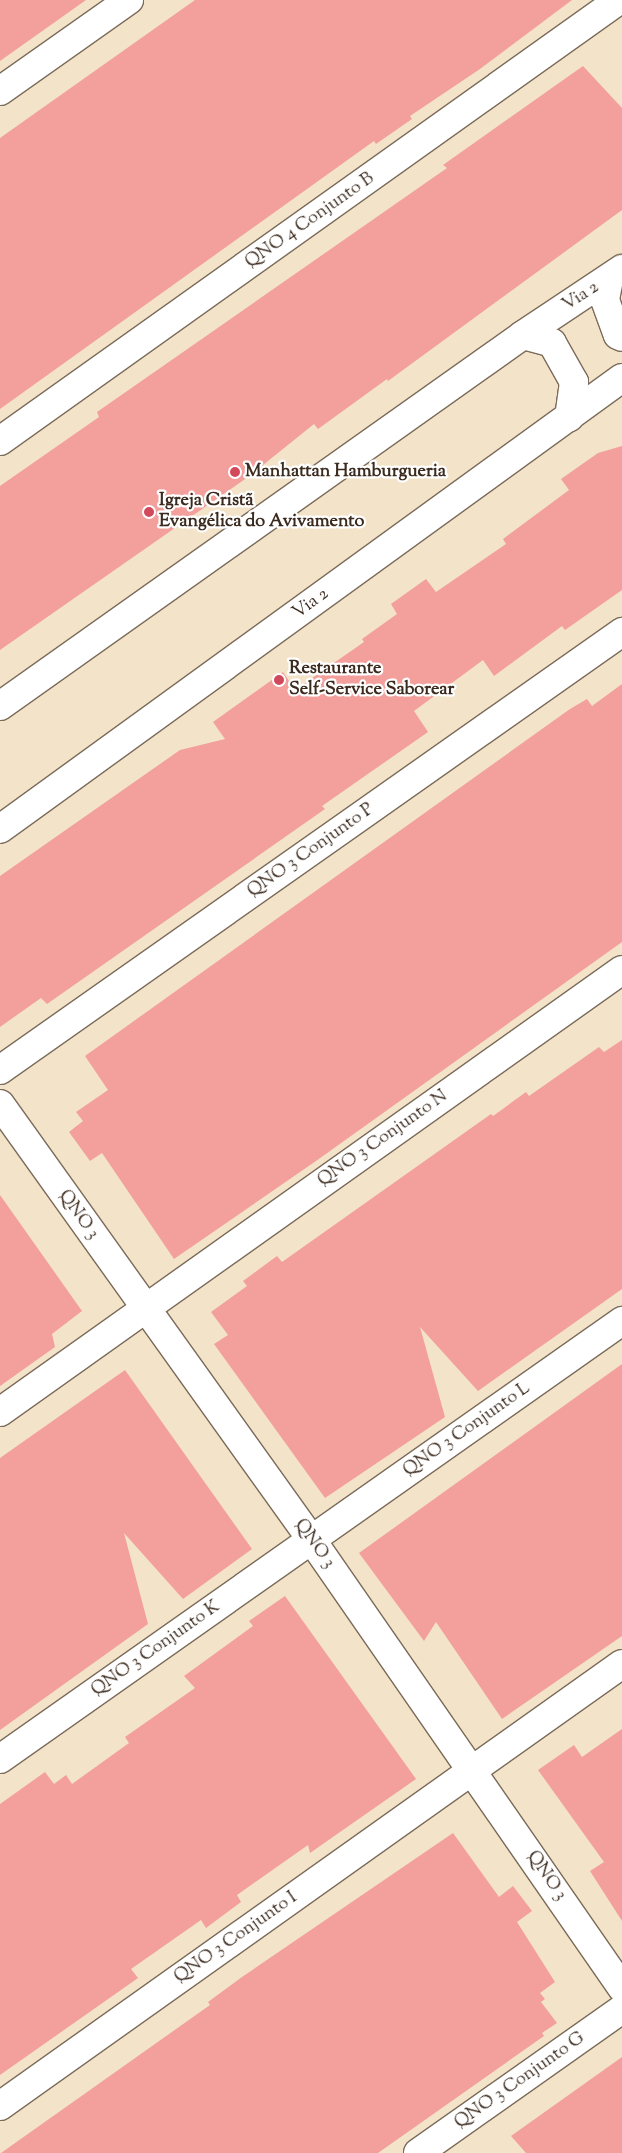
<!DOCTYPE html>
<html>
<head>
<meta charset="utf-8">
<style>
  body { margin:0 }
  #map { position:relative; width:622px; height:2153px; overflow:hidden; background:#f3e3c9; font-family:"Sorts Mill Goudy",serif }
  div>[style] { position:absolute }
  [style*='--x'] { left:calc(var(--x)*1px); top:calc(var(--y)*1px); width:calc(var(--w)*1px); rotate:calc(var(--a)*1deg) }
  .building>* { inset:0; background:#f39f9c }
  .roads { filter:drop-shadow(1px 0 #7b6b5a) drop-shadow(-1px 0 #7b6b5a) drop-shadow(0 1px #7b6b5a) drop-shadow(0 -1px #7b6b5a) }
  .street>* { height:28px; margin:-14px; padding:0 14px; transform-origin:14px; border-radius:14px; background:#fff }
  .secondary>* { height:28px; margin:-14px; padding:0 14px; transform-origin:14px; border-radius:14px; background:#fff }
  .dots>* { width:14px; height:14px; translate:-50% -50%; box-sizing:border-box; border:2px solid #fff; border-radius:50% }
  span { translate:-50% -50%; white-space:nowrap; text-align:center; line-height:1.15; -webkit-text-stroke:4.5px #fff; paint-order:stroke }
  .street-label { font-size:18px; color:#3b2a1e }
  .poi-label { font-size:18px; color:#3b2a1e; font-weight:700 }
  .left { translate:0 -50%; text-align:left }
</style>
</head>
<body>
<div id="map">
  <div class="building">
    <div style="clip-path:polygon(0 0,86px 0,0 61px)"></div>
    <div style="clip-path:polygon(195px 0,572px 0,480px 69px,410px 116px,412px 119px,376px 144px,374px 141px,0 409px,0 138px)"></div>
    <div style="clip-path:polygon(583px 66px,622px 108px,622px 210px,388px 381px,387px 379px,318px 429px,314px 424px,248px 477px,0 650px,0 486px,99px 417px,97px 412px,447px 168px,443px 165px)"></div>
    <div style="clip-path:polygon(622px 446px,622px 590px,565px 630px,562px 626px,494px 676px,483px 660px,414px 711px,428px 732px,322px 806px,325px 809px,47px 1004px,41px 998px,0 1027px,0 876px,180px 750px,225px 739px,213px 722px,283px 672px,295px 690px,364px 642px,362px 639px,397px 614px,391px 604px,426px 579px,436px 592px,506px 544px,503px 539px,569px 490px,561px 479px,598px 453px)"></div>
    <div style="clip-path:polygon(622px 684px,622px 942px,316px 1161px,174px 1259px,102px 1153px,90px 1161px,69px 1132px,83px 1121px,76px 1112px,108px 1090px,85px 1056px,570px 709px,587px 699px,592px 706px)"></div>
    <div style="clip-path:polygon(622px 1040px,622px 1289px,478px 1391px,420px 1327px,445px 1417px,325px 1498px,214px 1344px,228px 1335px,211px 1312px,247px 1286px,243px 1281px,277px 1256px,282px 1262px,491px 1114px,493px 1116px,526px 1092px,529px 1096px,599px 1047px,604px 1052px)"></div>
    <div style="clip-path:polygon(0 1195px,82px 1311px,52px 1334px,55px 1347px,0 1386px)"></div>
    <div style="clip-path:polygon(622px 1364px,622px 1636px,502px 1719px,436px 1622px,424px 1641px,359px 1553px)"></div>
    <div style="clip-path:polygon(125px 1370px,252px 1549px,183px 1599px,124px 1533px,148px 1624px,0 1730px,0 1458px)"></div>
    <div style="clip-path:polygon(285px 1596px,416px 1779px,310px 1853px,308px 1845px,237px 1895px,241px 1902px,206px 1928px,201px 1920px,131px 1969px,138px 1978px,0 2075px,0 1804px,45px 1772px,54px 1784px,66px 1775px,72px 1784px,129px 1743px,125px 1737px,195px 1688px,184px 1676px,253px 1626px,249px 1621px)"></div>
    <div style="clip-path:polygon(622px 1729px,622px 1921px,590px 1871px,604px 1862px,538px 1770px,574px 1745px,582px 1757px)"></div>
    <div style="clip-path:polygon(453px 1833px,499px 1897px,513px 1886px,532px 1911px,517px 1922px,555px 1982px,540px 1993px,545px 1999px,541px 2002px,557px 2023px,542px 2033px,544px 2036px,378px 2153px,1px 2153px,210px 2005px,208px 2002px,242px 1977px)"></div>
    <div style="clip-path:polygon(622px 2057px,622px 2153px,526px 2153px,511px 2136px)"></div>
  </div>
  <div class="roads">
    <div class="street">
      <div style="--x:0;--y:91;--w:158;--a:-35.2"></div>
      <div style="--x:0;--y:441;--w:760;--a:-35.47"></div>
      <div style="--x:0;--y:1070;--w:761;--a:-35.15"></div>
      <div style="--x:0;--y:1412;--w:763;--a:-35.4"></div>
      <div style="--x:0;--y:1759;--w:761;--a:-35.15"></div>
      <div style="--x:0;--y:2106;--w:763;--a:-35.4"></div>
      <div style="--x:418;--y:2153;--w:250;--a:-35.2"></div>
    </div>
    <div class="secondary">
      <div style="--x:609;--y:279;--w:21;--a:101"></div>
      <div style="--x:605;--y:300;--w:37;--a:70"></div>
      <div style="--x:618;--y:335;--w:4;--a:27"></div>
      <div style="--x:523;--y:335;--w:30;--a:15"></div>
      <div style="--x:552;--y:343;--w:45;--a:60.6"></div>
      <div style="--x:574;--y:382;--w:36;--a:98"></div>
      <div style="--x:0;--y:706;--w:641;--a:-35.35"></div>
      <div style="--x:523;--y:335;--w:119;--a:-33.7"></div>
      <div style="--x:0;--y:829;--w:768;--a:-35.95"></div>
      <div style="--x:0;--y:1104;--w:535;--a:54.44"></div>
      <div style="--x:311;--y:1539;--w:546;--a:55.29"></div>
    </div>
  </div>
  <div class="dots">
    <div style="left:235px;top:472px;background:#d1495b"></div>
    <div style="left:149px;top:512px;background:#d1495b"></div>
    <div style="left:279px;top:680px;background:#d1495b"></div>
  </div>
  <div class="street-label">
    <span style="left:310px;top:221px;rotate:-35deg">QNO 4 Conjunto B</span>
    <span style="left:581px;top:297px;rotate:-33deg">Via 2</span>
    <span style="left:311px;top:604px;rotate:-36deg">Via 2</span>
    <span style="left:311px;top:851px;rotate:-35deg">QNO 3 Conjunto P</span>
    <span style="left:383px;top:1139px;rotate:-35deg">QNO 3 Conjunto N</span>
    <span style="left:78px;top:1215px;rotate:55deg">QNO 3</span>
    <span style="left:467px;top:1430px;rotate:-35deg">QNO 3 Conjunto L</span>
    <span style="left:314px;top:1544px;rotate:55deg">QNO 3</span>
    <span style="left:156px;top:1649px;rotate:-35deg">QNO 3 Conjunto K</span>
    <span style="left:546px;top:1876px;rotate:56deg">QNO 3</span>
    <span style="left:236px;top:1938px;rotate:-35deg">QNO 3 Conjunto I</span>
    <span style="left:520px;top:2081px;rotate:-35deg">QNO 3 Conjunto G</span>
  </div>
  <div class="poi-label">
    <span class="left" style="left:245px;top:472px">Manhattan Hamburgueria</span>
    <span class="left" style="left:159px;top:512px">Igreja Cristã<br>Evangélica do Avivamento</span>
    <span class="left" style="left:289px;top:680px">Restaurante<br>Self-Service Saborear</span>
  </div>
</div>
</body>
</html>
